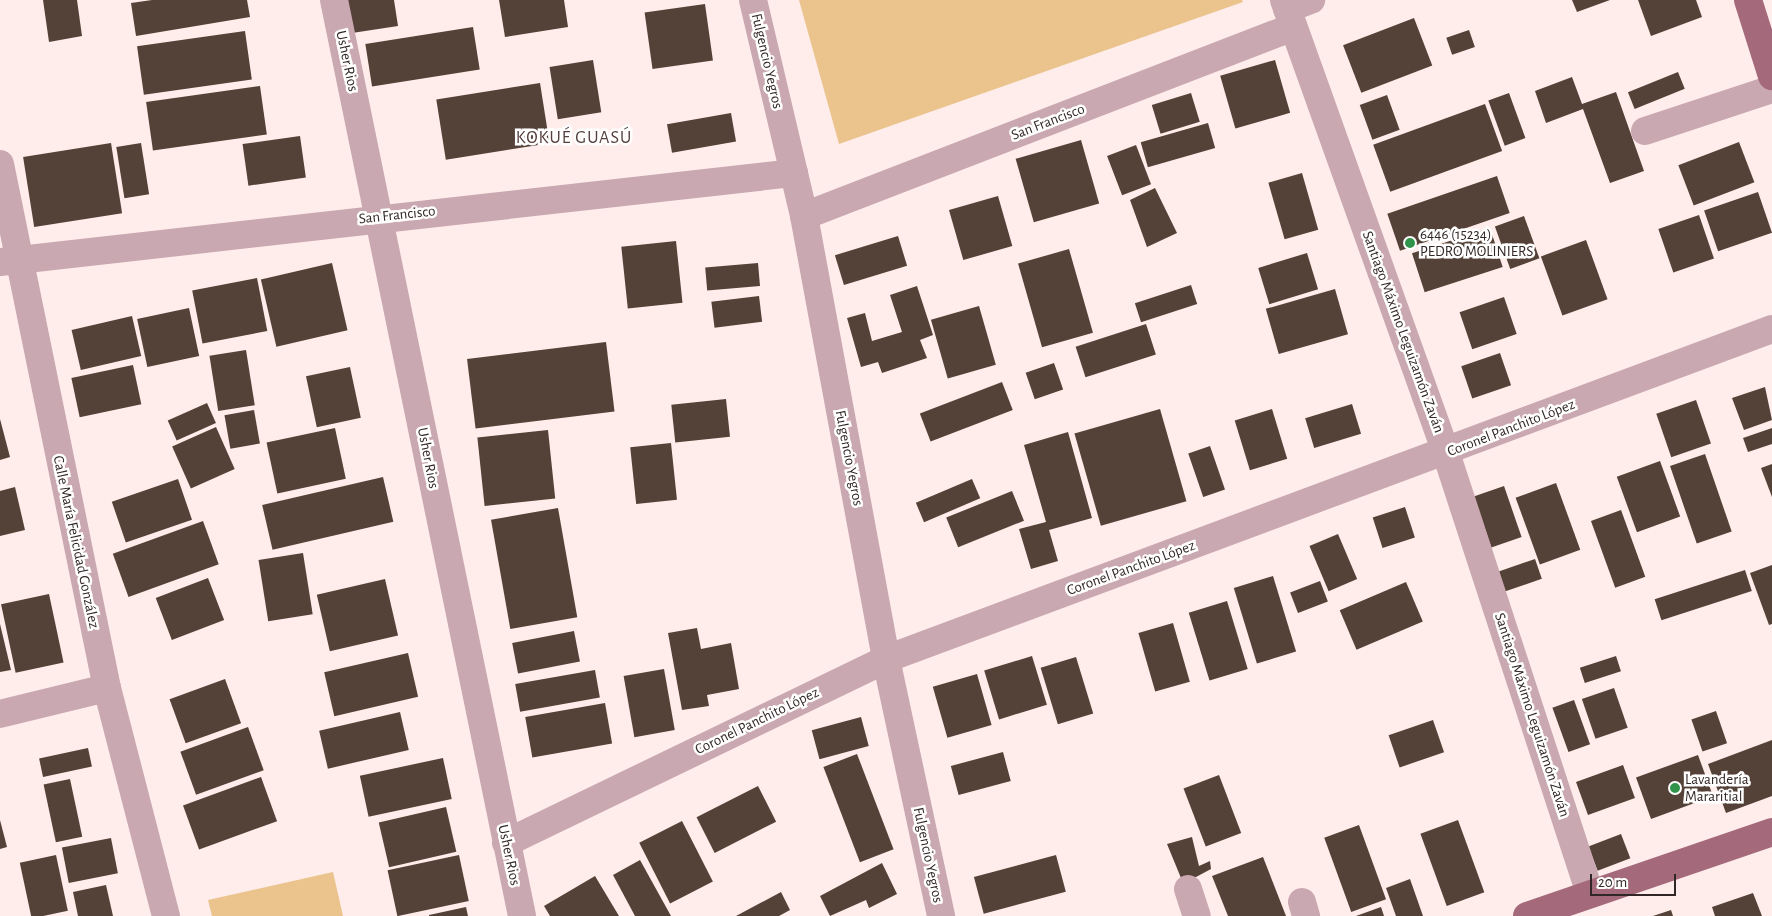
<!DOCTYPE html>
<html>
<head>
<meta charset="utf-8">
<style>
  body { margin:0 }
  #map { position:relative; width:1772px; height:916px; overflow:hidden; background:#ffedeb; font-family:"Alegreya Sans",sans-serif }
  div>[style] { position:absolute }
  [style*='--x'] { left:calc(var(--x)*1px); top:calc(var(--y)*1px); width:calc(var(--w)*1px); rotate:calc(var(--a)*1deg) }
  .green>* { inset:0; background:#eac38d }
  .building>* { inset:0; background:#544137; transform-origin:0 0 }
  .minor>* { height:28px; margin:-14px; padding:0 14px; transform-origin:14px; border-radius:14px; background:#caa8b1 }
  .major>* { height:28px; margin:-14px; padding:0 14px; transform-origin:14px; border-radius:14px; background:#a46a7b }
  .dots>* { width:14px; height:14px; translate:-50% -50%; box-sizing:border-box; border:2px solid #fff; border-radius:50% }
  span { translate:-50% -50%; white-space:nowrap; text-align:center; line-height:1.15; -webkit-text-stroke:5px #fff; paint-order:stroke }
  .street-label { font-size:15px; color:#312726 }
  .poi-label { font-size:15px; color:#312726 }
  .left { translate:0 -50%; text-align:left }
  .quarter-label { font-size:18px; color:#553f3d; letter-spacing:1px }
  .scale { position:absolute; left:1590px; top:874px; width:86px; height:22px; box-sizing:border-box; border:2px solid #312726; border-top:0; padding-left:6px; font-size:15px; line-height:18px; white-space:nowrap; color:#312726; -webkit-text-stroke:4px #fff; paint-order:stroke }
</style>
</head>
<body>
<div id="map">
  <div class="green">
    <div style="clip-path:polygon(799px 0,1242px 0,1243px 2px,839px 144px)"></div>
    <div style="clip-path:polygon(333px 872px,343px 916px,212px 916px,208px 900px)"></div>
  </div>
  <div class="building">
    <div style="clip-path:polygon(43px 0,77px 0,82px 36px,49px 42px)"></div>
    <div style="clip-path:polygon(152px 0,247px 0,250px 17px,136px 36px,131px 3px)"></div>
    <div style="clip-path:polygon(347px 0,394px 0,398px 26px,352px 33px)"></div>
    <div style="clip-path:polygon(499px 0,564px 0,568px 27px,505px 37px)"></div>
    <div style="clip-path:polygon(1572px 0,1610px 0,1577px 12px)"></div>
    <div style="clip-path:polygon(1638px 0,1696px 0,1702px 17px,1651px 36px)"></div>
    <div style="left:705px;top:4px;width:57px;height:61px;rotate:82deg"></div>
    <div style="left:1414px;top:18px;width:51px;height:76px;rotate:69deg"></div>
    <div style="left:473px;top:27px;width:43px;height:109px;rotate:81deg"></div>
    <div style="left:1469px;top:30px;width:18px;height:24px;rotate:71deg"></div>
    <div style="left:245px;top:31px;width:49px;height:109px;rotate:82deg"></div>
    <div style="left:593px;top:60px;width:53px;height:44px;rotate:81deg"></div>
    <div style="left:1275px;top:60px;width:55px;height:57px;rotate:74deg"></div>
    <div style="left:1678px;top:72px;width:18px;height:54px;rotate:68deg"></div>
    <div style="clip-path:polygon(1572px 77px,1582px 104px,1616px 92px,1644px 171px,1610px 183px,1583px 109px,1546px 123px,1535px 91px)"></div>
    <div style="left:540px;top:83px;width:61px;height:105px;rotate:81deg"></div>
    <div style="left:260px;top:86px;width:49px;height:115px;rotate:82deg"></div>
    <div style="left:1191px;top:93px;width:30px;height:41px;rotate:73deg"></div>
    <div style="left:1509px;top:93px;width:48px;height:22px;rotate:70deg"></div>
    <div style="left:1387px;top:95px;width:37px;height:29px;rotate:70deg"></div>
    <div style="left:1485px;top:104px;width:50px;height:119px;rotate:70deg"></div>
    <div style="left:731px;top:113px;width:29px;height:65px;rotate:80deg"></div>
    <div style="left:1208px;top:123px;width:26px;height:70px;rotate:74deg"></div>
    <div style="left:300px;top:136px;width:42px;height:58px;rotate:82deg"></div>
    <div style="left:1081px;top:140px;width:66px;height:68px;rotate:74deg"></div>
    <div style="left:1739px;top:142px;width:43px;height:65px;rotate:69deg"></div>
    <div style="left:111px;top:143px;width:71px;height:89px;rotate:81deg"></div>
    <div style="left:141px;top:143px;width:52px;height:25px;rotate:81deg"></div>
    <div style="left:1136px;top:145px;width:42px;height:31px;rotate:69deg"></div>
    <div style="left:1302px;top:173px;width:59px;height:35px;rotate:74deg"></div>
    <div style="left:1497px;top:176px;width:39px;height:116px;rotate:71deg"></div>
    <div style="clip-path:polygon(1155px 188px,1177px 233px,1147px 247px,1130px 200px)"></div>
    <div style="left:1758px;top:192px;width:43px;height:57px;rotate:71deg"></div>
    <div style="left:998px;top:196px;width:52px;height:51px;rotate:74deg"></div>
    <div style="left:1699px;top:215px;width:46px;height:43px;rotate:71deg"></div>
    <div style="left:1524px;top:216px;width:45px;height:31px;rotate:70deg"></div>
    <div style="left:1490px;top:228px;width:41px;height:82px;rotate:72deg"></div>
    <div style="left:898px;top:236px;width:31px;height:66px;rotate:73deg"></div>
    <div style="left:1586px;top:240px;width:63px;height:48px;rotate:70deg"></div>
    <div style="left:676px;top:241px;width:62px;height:55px;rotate:84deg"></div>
    <div style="left:1069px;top:249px;width:87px;height:53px;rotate:74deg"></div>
    <div style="left:1307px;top:253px;width:38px;height:51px;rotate:73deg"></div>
    <div style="left:332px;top:263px;width:69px;height:73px;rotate:77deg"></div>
    <div style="left:758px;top:263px;width:23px;height:53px;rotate:85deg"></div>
    <div style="left:257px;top:278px;width:54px;height:66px;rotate:79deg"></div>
    <div style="left:1191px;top:285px;width:20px;height:59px;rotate:72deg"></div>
    <div style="clip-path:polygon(917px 286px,933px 335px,920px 340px,927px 358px,882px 373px,878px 362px,861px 367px,847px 318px,865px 313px,872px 341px,902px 332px,890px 295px)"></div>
    <div style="left:1335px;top:289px;width:47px;height:72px;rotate:74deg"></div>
    <div style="left:759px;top:296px;width:26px;height:48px;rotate:83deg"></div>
    <div style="left:1504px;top:297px;width:39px;height:47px;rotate:71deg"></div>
    <div style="left:979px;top:306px;width:61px;height:50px;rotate:74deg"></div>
    <div style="left:189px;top:308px;width:49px;height:53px;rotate:78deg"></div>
    <div style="left:132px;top:316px;width:41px;height:62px;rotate:77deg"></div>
    <div style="left:1146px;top:324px;width:32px;height:74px;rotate:72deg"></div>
    <div style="left:606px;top:342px;width:70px;height:140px;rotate:83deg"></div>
    <div style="left:246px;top:350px;width:56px;height:37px;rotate:81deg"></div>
    <div style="left:1500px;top:353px;width:34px;height:41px;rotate:71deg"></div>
    <div style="left:1054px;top:363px;width:28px;height:30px;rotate:71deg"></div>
    <div style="left:133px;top:365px;width:40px;height:63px;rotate:78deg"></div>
    <div style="left:350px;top:367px;width:52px;height:45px;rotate:78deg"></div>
    <div style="left:1002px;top:382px;width:30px;height:88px;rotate:69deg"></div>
    <div style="clip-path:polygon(1765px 387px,1772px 420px,1744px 430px,1732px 398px)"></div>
    <div style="left:726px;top:399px;width:38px;height:55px;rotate:84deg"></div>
    <div style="left:1696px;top:400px;width:46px;height:42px;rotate:71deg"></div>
    <div style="left:207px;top:403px;width:22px;height:43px;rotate:66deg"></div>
    <div style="left:1352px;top:404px;width:31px;height:49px;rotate:73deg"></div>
    <div style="left:1160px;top:409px;width:96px;height:89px;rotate:74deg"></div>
    <div style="left:1272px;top:409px;width:52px;height:39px;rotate:73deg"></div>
    <div style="left:254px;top:410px;width:34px;height:30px;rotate:80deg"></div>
    <div style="clip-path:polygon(0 419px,10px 457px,0 460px)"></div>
    <div style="left:216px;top:427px;width:46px;height:48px;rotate:66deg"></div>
    <div style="left:335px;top:428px;width:52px;height:70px;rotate:78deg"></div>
    <div style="clip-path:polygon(1772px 428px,1772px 444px,1748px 452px,1743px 438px)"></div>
    <div style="left:548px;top:430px;width:69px;height:71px;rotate:84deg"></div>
    <div style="clip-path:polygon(1068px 432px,1092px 518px,1049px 530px,1058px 561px,1031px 569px,1019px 529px,1046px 522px,1024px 445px)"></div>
    <div style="left:671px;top:443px;width:57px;height:41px;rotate:84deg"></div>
    <div style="left:1210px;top:446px;width:46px;height:23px;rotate:71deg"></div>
    <div style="left:1705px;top:454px;width:82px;height:37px;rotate:71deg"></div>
    <div style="left:1660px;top:461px;width:59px;height:46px;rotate:70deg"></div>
    <div style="clip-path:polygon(1772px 464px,1772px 497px,1761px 468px)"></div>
    <div style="left:383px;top:477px;width:46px;height:124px;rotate:77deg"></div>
    <div style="left:178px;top:479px;width:43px;height:70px;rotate:71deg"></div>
    <div style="left:972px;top:479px;width:21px;height:61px;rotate:67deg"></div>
    <div style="left:1556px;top:483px;width:71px;height:43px;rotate:70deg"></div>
    <div style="left:1504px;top:486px;width:54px;height:32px;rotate:71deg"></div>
    <div style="clip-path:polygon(15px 487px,25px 530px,0 536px,0 491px)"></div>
    <div style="left:1012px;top:491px;width:32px;height:71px;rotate:68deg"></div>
    <div style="left:1405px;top:507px;width:32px;height:34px;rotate:72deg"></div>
    <div style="left:558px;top:508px;width:111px;height:68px;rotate:80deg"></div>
    <div style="left:1621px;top:510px;width:71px;height:32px;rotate:70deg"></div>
    <div style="left:203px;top:521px;width:46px;height:96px;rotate:70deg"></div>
    <div style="left:1338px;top:534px;width:49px;height:31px;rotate:67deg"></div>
    <div style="left:303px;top:553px;width:62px;height:45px;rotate:81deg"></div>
    <div style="left:1535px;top:559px;width:21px;height:43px;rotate:71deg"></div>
    <div style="clip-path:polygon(1772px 565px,1772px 624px,1769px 625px,1750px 573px)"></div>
    <div style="left:1745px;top:570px;width:22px;height:95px;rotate:72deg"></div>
    <div style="left:1273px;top:576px;width:79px;height:41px;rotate:73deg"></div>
    <div style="left:208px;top:578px;width:45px;height:56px;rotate:69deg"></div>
    <div style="left:385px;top:579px;width:58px;height:70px;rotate:77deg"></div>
    <div style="left:1320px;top:581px;width:22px;height:32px;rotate:69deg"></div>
    <div style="left:1406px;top:582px;width:43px;height:72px;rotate:67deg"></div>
    <div style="left:49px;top:594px;width:70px;height:49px;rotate:78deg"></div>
    <div style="left:1227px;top:601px;width:71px;height:40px;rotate:73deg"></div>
    <div style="left:1173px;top:623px;width:61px;height:36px;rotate:74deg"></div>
    <div style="clip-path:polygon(0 624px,11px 670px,0 672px)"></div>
    <div style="clip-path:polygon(697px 628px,701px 649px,731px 643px,739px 689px,707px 695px,709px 706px,682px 710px,668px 633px)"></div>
    <div style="left:574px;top:631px;width:31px;height:63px;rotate:79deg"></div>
    <div style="left:408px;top:653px;width:45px;height:86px;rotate:77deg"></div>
    <div style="left:1032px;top:656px;width:51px;height:50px;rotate:73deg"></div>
    <div style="left:1616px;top:656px;width:16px;height:38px;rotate:72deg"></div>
    <div style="left:1076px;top:657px;width:59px;height:37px;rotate:73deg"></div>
    <div style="left:664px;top:669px;width:62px;height:41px;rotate:80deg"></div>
    <div style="left:595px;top:670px;width:28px;height:81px;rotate:80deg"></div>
    <div style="left:977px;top:674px;width:53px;height:46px;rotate:74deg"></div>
    <div style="left:225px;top:679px;width:47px;height:59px;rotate:70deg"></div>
    <div style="left:1614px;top:688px;width:42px;height:34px;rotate:71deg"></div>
    <div style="left:1574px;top:700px;width:47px;height:23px;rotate:70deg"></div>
    <div style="left:605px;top:703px;width:41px;height:81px;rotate:80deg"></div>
    <div style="left:1716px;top:711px;width:34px;height:26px;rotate:71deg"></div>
    <div style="left:400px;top:712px;width:39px;height:83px;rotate:77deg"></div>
    <div style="left:861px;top:717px;width:30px;height:51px;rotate:75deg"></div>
    <div style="left:1433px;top:720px;width:34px;height:47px;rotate:71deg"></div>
    <div style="left:248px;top:727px;width:46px;height:72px;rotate:70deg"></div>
    <div style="clip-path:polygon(1772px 740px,1772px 796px,1726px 813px,1708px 764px)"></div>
    <div style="left:88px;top:748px;width:19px;height:50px;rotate:78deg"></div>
    <div style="left:1003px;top:752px;width:30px;height:54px;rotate:75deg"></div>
    <div style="left:857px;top:754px;width:102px;height:36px;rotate:69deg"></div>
    <div style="left:1698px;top:755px;width:44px;height:66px;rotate:70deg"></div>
    <div style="left:443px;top:758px;width:42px;height:85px;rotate:78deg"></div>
    <div style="left:1623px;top:765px;width:35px;height:50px;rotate:70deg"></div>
    <div style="left:1219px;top:775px;width:62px;height:38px;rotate:69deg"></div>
    <div style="left:261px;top:777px;width:47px;height:83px;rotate:70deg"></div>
    <div style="left:70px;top:779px;width:59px;height:27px;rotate:78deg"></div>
    <div style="left:758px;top:786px;width:40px;height:69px;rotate:63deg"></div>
    <div style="left:446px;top:807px;width:46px;height:69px;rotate:77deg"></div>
    <div style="clip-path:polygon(0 820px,7px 847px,0 849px)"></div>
    <div style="left:1458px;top:820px;width:77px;height:40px;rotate:70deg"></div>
    <div style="left:682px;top:821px;width:68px;height:48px;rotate:63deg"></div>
    <div style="left:1359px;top:825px;width:79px;height:37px;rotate:70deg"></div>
    <div style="left:1621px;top:834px;width:26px;height:35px;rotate:69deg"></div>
    <div style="clip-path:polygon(1192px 837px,1199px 866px,1210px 861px,1211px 869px,1196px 877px,1181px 878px,1167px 844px)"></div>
    <div style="left:111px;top:838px;width:36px;height:50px;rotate:79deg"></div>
    <div style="left:56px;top:855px;width:57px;height:37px;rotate:78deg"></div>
    <div style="left:459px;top:855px;width:47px;height:73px;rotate:78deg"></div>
    <div style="left:1056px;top:855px;width:38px;height:85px;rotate:75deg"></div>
    <div style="clip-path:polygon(1263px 857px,1286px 916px,1228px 916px,1212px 876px)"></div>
    <div style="clip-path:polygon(640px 860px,671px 916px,635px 916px,613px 875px)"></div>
    <div style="clip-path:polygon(882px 863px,897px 894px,869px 908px,866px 900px,830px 916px,820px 896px)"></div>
    <div style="clip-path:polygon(595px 876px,619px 916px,550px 916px,544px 906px)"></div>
    <div style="clip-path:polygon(1410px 879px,1423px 916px,1396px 916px,1386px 888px)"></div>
    <div style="clip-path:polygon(106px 885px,113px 916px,78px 916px,73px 892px)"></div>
    <div style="clip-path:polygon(781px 892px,790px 910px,779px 916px,736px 916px)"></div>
    <div style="clip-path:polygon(1753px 893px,1762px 916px,1715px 916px,1712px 907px)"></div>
    <div style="clip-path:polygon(466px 907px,468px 916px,429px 916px,429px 915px)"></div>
    <div style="clip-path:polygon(1381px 907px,1384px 916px,1356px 916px)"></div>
    <div style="clip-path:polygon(1671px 910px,1673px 916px,1653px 916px)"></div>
  </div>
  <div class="minor">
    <div style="--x:334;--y:0;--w:935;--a:78.4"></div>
    <div style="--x:753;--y:0;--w:222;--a:76.7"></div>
    <div style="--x:804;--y:216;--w:451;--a:79.5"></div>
    <div style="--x:886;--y:659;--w:263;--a:77.9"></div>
    <div style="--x:1284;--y:0;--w:481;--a:70.3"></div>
    <div style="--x:1446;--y:453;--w:463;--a:71.9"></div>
    <div style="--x:1287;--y:9;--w:26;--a:-21"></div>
    <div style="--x:1645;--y:131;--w:134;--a:-18.3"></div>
    <div style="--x:0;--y:164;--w:535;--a:78.46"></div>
    <div style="--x:107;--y:688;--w:236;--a:75.5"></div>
    <div style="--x:804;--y:216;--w:524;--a:-21.13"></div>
    <div style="--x:0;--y:262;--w:799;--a:-6.4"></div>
    <div style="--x:0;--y:714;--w:110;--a:-13.7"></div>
    <div style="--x:506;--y:843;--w:422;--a:-25.8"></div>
    <div style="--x:886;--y:659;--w:945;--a:-20.43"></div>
    <div style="--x:1188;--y:889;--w:28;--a:72"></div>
    <div style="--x:1302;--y:902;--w:15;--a:74"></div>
  </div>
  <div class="major">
    <div style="--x:1748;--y:0;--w:80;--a:72.5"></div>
    <div style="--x:1527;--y:916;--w:259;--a:-18.9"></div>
  </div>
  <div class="dots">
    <div style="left:1410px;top:243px;background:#2f944a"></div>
    <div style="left:1675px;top:788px;background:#2f944a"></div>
  </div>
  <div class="street-label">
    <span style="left:347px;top:61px;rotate:78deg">Usher Rios</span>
    <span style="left:767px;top:61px;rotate:77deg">Fulgencio Yegros</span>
    <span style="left:1048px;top:122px;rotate:-21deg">San Francisco</span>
    <span style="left:397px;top:215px;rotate:-6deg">San Francisco</span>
    <span style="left:1403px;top:332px;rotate:70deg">Santiago Máximo Leguizamón Zaván</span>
    <span style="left:1511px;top:428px;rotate:-21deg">Coronel Panchito López</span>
    <span style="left:428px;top:458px;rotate:79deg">Usher Rios</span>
    <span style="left:849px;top:458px;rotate:79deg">Fulgencio Yegros</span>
    <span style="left:76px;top:542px;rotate:78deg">Calle María Felicidad González</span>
    <span style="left:1131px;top:568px;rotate:-20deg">Coronel Panchito López</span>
    <span style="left:1532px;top:715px;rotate:72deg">Santiago Máximo Leguizamón Zaván</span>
    <span style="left:757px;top:721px;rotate:-26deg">Coronel Panchito López</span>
    <span style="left:509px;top:855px;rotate:78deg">Usher Rios</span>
    <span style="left:928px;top:855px;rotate:78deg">Fulgencio Yegros</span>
  </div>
  <div class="poi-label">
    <span class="left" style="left:1420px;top:243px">6446 (15234)<br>PEDRO MOLINIERS</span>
    <span class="left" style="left:1685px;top:788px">Lavandería<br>Mararitial</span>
  </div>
  <div class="quarter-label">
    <span style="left:574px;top:138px">KOKUÉ GUASÚ</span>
  </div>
  <div class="scale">20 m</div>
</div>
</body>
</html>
